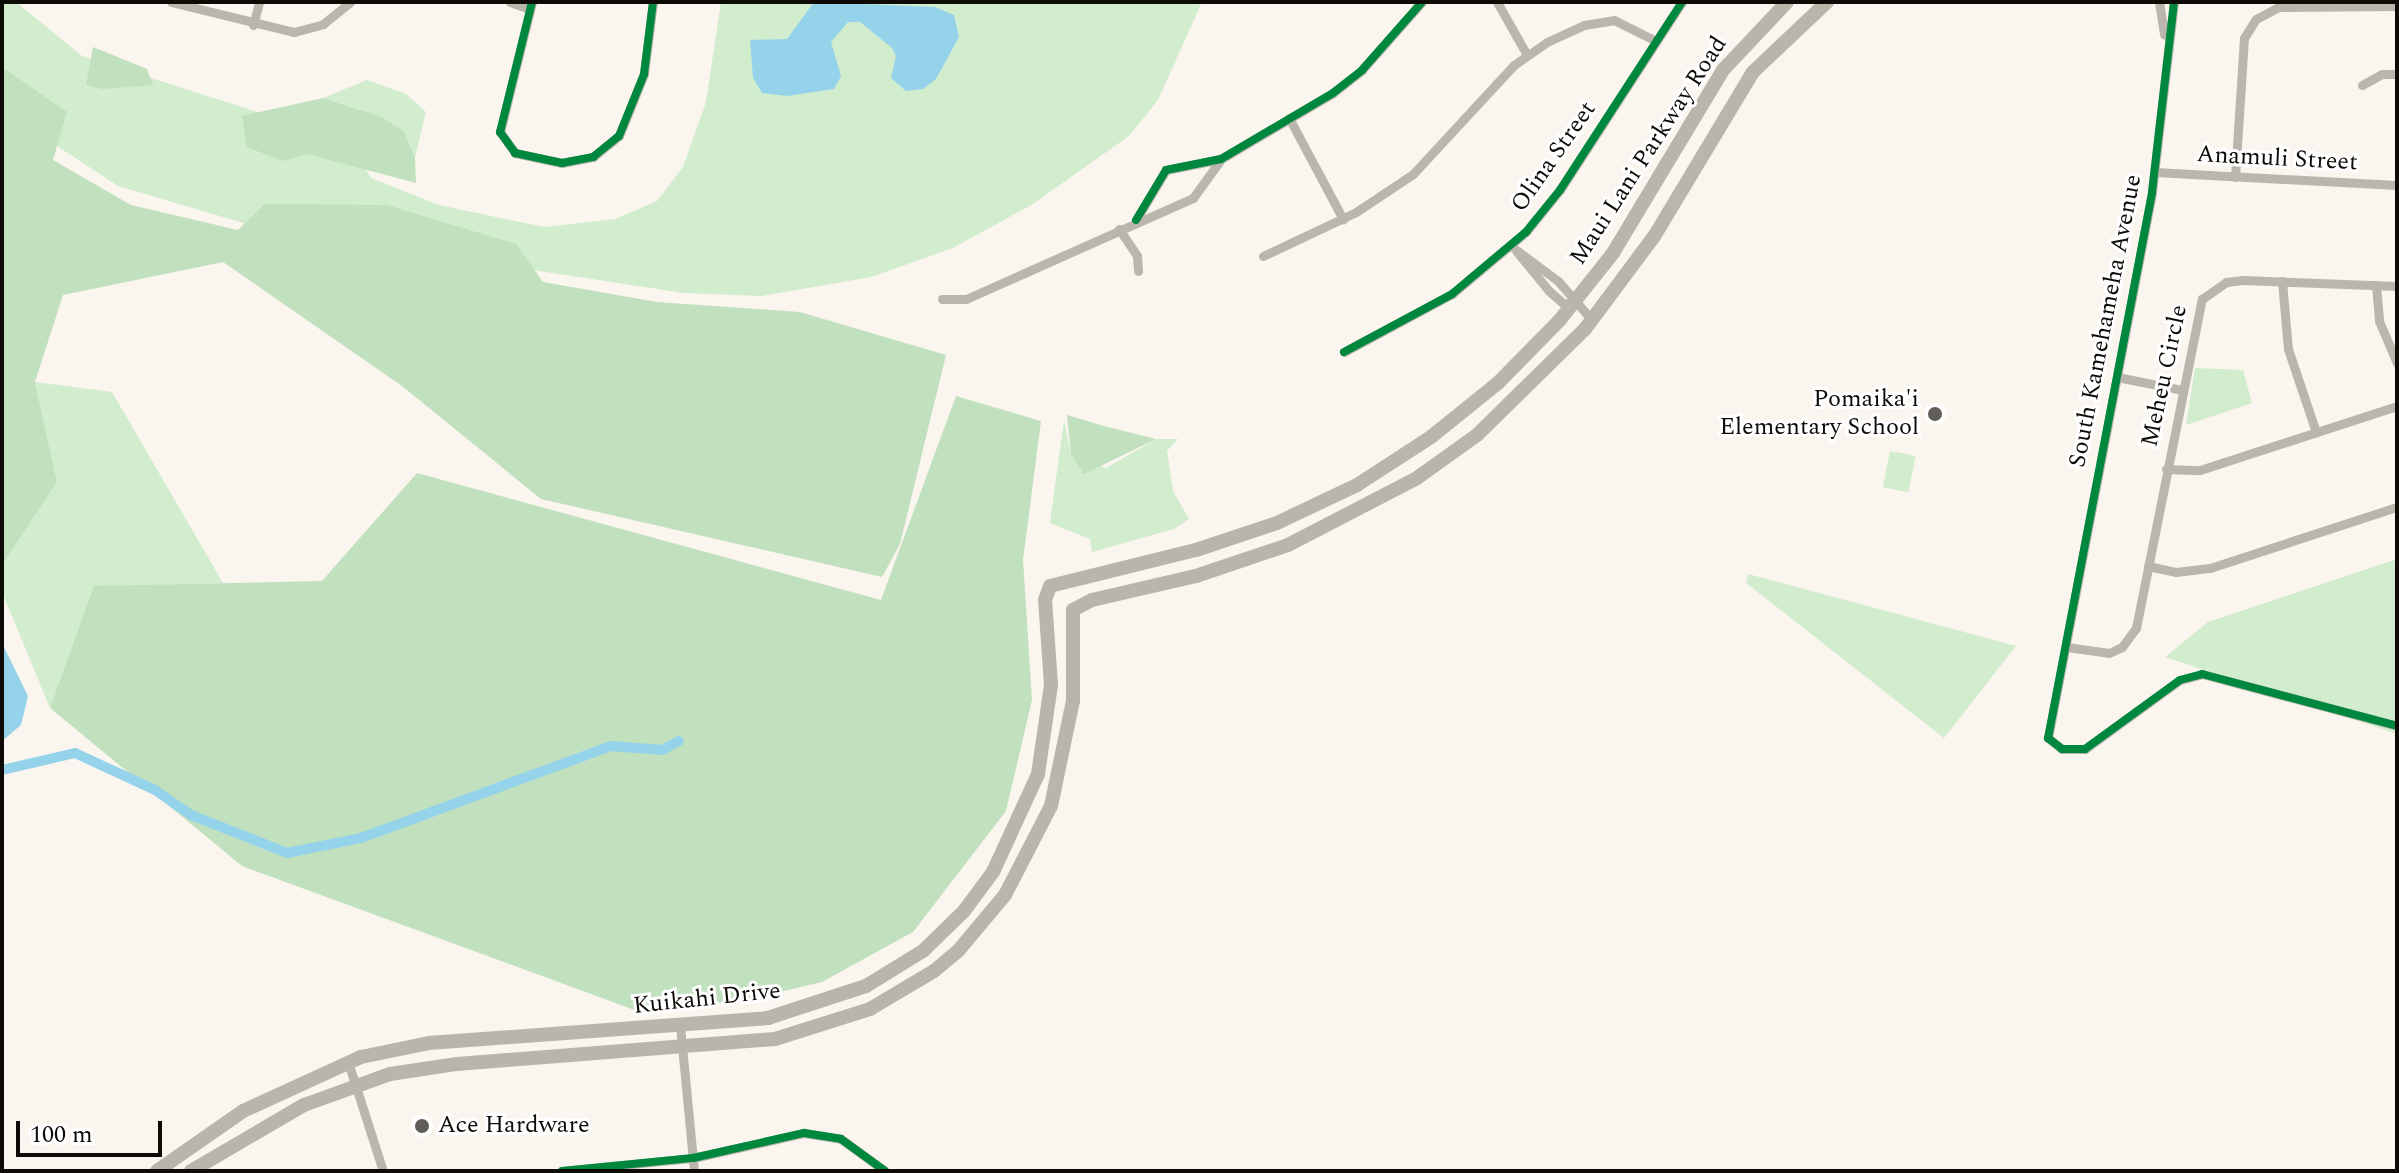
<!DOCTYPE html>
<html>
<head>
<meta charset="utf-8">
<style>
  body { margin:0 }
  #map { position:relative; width:2399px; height:1173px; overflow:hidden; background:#faf5ee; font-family:Spectral,serif }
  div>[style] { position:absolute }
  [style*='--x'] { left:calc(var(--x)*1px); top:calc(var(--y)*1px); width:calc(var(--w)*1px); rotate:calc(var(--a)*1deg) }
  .green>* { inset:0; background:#d2ecce; transform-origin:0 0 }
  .forest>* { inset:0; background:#c1e0be }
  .water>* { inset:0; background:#95d3eb }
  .canal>* { height:10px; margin:-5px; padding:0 5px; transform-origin:5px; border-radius:5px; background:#95d3eb }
  .street>* { height:9px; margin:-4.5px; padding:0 4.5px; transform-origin:4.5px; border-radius:4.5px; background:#bbb6ad }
  .secondary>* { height:14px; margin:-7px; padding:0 7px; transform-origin:7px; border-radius:7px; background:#bab5aa }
  .cycleway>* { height:8px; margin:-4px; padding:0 4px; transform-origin:4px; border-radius:4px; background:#00873e }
  .dots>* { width:22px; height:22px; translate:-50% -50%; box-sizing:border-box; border:4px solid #fff; border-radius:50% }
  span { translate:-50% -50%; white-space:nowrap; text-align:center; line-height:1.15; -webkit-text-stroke:6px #fff; paint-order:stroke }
  .street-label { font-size:24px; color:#0e0b07 }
  .poi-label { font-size:24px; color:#0e0b07 }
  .right { translate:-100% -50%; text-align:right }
  .left { translate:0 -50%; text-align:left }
  .frame { position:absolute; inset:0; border:4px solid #0e0b07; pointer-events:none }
  .scale { position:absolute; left:16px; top:1121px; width:146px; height:36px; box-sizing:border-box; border:4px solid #0e0b07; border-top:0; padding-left:10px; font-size:24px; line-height:28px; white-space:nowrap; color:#0e0b07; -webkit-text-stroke:6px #fff; paint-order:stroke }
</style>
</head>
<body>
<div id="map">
  <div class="green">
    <div style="clip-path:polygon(2px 2px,16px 2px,82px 56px,348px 141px,371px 178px,439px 205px,544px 227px,615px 219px,657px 201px,683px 167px,706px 102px,721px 2px,1202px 2px,1158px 100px,1129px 136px,1033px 204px,953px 248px,871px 277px,762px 296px,684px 293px,264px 229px,118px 186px,2px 110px)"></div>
    <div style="clip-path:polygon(367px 80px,406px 94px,426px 112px,415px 157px,404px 131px,382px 117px,323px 98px)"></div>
    <div style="clip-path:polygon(2195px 368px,2243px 370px,2252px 403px,2186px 425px)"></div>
    <div style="clip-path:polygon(35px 382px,112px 392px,223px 583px,95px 587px,50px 708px,2px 592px,2px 565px,57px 482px)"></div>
    <div style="clip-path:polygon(1064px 420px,1071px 454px,1106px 468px,1156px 439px,1178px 439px,1167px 451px,1173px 491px,1189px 519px,1174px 529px,1092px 552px,1090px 539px,1050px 523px)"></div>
    <div style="left:1890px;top:451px;width:26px;height:37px;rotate:11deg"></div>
    <div style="clip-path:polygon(2397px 559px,2397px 734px,2165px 657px,2208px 622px)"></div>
    <div style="clip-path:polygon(1748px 574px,1916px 619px,2016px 646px,1944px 738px,1746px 583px)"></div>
  </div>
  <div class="forest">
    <div style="clip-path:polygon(93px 47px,147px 69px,153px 85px,102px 89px,86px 85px)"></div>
    <div style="clip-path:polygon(2px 67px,67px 112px,53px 160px,131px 205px,238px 230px,265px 204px,387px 205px,516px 244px,543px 282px,657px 302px,800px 312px,946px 355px,900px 544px,882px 577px,541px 499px,402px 386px,223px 262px,63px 295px,35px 382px,57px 482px,2px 565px)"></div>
    <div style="clip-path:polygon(323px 98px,382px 117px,404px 131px,415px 157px,416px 183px,307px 154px,282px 161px,247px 147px,242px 116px)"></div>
    <div style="clip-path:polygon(956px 396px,1041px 421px,1023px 560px,1032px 700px,1006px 811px,913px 932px,822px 982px,746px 1000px,640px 1012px,242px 866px,50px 708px,94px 586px,322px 581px,417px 473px,881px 600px)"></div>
    <div style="clip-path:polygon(1067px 415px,1104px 426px,1156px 439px,1084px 474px,1071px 454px)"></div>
  </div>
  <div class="water">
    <div style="clip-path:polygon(814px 2px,935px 7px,954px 15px,959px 37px,936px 79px,923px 89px,906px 91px,891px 78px,896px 56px,892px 48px,860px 22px,848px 22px,831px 42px,841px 76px,834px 89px,787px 96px,762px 93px,753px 78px,750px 40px,787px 39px)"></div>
    <div style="clip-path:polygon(2px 643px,28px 696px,21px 725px,2px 741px)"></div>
  </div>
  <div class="canal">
    <div style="--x:2;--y:770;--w:75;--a:-13.1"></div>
    <div style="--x:75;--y:753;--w:88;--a:24.8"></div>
    <div style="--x:155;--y:790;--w:44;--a:34.8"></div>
    <div style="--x:191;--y:815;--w:103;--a:21.6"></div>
    <div style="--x:287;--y:853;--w:76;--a:-11.5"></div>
    <div style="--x:361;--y:838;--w:266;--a:-20.2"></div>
    <div style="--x:611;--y:746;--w:51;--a:4.5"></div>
    <div style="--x:662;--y:750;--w:19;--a:-28"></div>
  </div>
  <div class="street">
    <div style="--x:171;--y:2;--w:127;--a:13.7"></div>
    <div style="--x:294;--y:32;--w:30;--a:-15"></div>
    <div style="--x:323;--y:24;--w:35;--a:-39"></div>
    <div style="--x:510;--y:2;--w:20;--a:20"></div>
    <div style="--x:532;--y:2;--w:134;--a:103.8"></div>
    <div style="--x:500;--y:132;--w:26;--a:54"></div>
    <div style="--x:515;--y:153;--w:48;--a:12"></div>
    <div style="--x:562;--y:163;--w:32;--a:-11"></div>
    <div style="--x:593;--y:157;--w:33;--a:-39"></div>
    <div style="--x:619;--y:136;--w:67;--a:-68"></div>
    <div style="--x:644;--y:74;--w:73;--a:-82.9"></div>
    <div style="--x:1497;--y:2;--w:61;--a:60.5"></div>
    <div style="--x:2159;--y:2;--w:33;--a:81"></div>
    <div style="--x:2174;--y:2;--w:192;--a:96.6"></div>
    <div style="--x:2152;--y:193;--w:555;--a:100.8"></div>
    <div style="--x:2048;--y:738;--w:18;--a:38"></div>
    <div style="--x:2062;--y:749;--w:23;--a:0"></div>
    <div style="--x:2085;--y:749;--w:117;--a:-36"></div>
    <div style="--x:2180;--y:680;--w:23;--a:-15"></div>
    <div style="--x:2202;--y:674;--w:202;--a:14.9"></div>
    <div style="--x:253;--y:25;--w:24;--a:-75"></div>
    <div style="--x:2362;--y:85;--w:23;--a:-29"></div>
    <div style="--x:2382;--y:74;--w:15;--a:0"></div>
    <div style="--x:1289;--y:118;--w:115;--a:61.9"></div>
    <div style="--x:2155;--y:172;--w:242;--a:3.1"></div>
    <div style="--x:2235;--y:177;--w:139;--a:-86.3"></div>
    <div style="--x:2244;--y:38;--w:22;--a:-58"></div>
    <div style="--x:2256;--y:19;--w:26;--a:-28"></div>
    <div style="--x:2279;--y:7;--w:118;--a:-0.5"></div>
    <div style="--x:1136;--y:220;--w:58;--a:-59"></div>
    <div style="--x:1166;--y:170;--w:56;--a:-11.3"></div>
    <div style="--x:1221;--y:159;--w:130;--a:-30.5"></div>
    <div style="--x:1333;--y:93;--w:37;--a:-38"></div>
    <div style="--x:1362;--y:70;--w:91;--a:-48.6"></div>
    <div style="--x:1119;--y:229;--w:32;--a:56"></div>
    <div style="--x:1137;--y:256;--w:15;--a:86"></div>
    <div style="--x:1511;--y:246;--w:59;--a:36.7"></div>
    <div style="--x:1558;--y:281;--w:52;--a:48.9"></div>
    <div style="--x:1517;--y:252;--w:50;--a:50.6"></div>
    <div style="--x:1549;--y:291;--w:20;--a:41"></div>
    <div style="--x:1564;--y:304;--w:9;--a:-6"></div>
    <div style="--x:1263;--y:256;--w:103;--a:-25.3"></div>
    <div style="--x:1356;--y:212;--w:69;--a:-33.7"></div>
    <div style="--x:1413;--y:174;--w:149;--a:-47.2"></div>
    <div style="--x:1514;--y:65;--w:40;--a:-34.9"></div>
    <div style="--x:1547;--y:42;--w:41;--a:-24.7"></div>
    <div style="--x:1584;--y:25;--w:30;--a:-9"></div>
    <div style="--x:1614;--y:20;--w:47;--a:26.6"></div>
    <div style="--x:2282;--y:281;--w:68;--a:85"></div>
    <div style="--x:2288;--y:349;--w:88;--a:71.4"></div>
    <div style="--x:2376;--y:285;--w:36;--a:85"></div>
    <div style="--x:2379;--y:321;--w:46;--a:66.8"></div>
    <div style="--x:942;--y:299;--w:24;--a:0"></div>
    <div style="--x:966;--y:299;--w:248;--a:-24"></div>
    <div style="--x:1193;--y:198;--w:48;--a:-54.3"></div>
    <div style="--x:1344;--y:352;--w:123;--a:-28.2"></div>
    <div style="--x:1452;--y:294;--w:97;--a:-40"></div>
    <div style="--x:1526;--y:232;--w:54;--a:-51"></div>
    <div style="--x:1560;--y:190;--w:224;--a:-57"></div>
    <div style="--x:2117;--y:377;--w:66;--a:11.3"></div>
    <div style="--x:2166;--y:469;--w:34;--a:2"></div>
    <div style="--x:2200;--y:470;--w:207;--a:-18"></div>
    <div style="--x:2148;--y:566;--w:29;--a:12"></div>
    <div style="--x:2176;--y:572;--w:34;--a:-7"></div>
    <div style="--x:2210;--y:568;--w:197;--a:-18.1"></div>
    <div style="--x:2067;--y:647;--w:42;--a:8.1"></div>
    <div style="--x:2109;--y:653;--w:14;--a:-25"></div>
    <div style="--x:2122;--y:647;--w:24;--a:-54"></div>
    <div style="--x:2136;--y:628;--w:336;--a:-78.7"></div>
    <div style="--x:2202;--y:299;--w:29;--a:-35"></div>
    <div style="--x:2226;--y:282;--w:17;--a:-7"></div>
    <div style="--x:2243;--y:280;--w:154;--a:2.2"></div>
    <div style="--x:680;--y:1025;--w:147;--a:84.5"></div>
    <div style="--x:348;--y:1062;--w:114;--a:72.2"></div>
    <div style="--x:562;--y:1171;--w:132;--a:-5.7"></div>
    <div style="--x:693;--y:1158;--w:114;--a:-12.7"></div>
    <div style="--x:804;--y:1133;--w:37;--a:9"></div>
    <div style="--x:841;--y:1139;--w:54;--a:36"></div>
  </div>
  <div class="secondary">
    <div style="--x:157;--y:1171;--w:105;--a:-34.9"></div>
    <div style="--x:243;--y:1111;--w:130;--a:-24.6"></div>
    <div style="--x:361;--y:1057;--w:69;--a:-11.6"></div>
    <div style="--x:429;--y:1043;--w:340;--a:-4.2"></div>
    <div style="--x:768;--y:1018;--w:103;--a:-18.1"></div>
    <div style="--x:866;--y:986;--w:67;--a:-31.6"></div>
    <div style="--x:923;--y:951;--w:57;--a:-44.3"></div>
    <div style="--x:964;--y:911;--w:49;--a:-53.4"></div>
    <div style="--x:993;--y:872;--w:108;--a:-65.3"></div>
    <div style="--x:1038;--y:774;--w:90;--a:-81.7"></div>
    <div style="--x:1051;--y:685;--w:85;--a:-94"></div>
    <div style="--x:1045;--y:600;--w:15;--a:-70"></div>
    <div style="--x:1050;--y:586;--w:150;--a:-13.9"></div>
    <div style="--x:1196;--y:550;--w:85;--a:-18.4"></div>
    <div style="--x:1277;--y:523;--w:89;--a:-25.4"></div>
    <div style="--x:1357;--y:485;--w:88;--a:-33"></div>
    <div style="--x:1431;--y:437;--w:86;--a:-38.9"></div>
    <div style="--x:1498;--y:383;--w:87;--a:-45.5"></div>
    <div style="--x:1559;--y:321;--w:87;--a:-51.5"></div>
    <div style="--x:1613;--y:253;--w:214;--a:-59"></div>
    <div style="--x:1723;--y:70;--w:93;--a:-46.7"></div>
    <div style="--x:191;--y:1171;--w:131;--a:-30.3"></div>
    <div style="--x:304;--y:1105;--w:91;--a:-19.8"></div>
    <div style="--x:390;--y:1074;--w:68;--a:-8.5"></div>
    <div style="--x:457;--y:1064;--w:319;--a:-4.5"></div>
    <div style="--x:775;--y:1039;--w:100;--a:-17.5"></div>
    <div style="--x:870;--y:1009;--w:74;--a:-30.7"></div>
    <div style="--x:934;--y:971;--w:31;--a:-40"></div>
    <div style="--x:958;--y:951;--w:73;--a:-50"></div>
    <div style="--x:1005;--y:895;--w:100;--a:-62.7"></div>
    <div style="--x:1051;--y:806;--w:107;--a:-78.2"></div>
    <div style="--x:1073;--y:701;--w:91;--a:-90"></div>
    <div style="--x:1073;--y:610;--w:21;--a:-28"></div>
    <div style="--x:1092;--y:600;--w:107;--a:-13"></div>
    <div style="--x:1196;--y:576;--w:97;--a:-18.6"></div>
    <div style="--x:1288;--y:545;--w:145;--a:-27.4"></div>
    <div style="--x:1417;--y:478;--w:74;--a:-35.6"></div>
    <div style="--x:1477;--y:435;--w:151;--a:-44.5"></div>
    <div style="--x:1585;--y:329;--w:117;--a:-53.3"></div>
    <div style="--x:1655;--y:235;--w:190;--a:-59"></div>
    <div style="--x:1753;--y:72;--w:102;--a:-43.4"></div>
  </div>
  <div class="cycleway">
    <div style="--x:532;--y:2;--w:134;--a:103.8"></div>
    <div style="--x:500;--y:132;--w:26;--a:54"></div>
    <div style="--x:515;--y:153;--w:48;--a:12"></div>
    <div style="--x:562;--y:163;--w:32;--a:-11"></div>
    <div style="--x:593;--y:157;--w:33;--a:-39"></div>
    <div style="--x:619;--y:136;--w:67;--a:-68"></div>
    <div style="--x:644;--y:74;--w:73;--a:-82.9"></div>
    <div style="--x:2174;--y:2;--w:192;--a:96.6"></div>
    <div style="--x:2152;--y:193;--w:555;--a:100.8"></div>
    <div style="--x:2048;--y:738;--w:18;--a:38"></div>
    <div style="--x:2062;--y:749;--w:23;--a:0"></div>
    <div style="--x:2085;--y:749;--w:117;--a:-36"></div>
    <div style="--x:2180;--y:680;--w:23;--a:-15"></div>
    <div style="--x:2202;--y:674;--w:202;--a:14.9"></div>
    <div style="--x:1136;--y:220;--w:58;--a:-59"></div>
    <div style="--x:1166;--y:170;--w:56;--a:-11.3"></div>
    <div style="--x:1221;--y:159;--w:130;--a:-30.5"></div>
    <div style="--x:1333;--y:93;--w:37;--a:-38"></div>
    <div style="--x:1362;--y:70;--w:91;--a:-48.6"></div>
    <div style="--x:1344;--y:352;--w:123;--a:-28.2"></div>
    <div style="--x:1452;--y:294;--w:97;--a:-40"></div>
    <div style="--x:1526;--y:232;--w:54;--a:-51"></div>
    <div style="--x:1560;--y:190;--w:224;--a:-57"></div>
    <div style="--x:562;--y:1171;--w:132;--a:-5.7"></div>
    <div style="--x:693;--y:1158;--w:114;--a:-12.7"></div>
    <div style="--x:804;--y:1133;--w:37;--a:9"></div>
    <div style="--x:841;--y:1139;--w:54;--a:36"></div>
  </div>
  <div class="dots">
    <div style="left:1935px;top:414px;background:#615d58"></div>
    <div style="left:422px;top:1126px;background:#615d58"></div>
  </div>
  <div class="street-label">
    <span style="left:1649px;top:151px;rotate:-57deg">Maui Lani Parkway Road</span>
    <span style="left:1554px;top:157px;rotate:-55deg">Olina Street</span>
    <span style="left:2277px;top:159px;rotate:3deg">Anamuli Street</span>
    <span style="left:2106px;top:321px;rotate:-79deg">South Kamehameha Avenue</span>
    <span style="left:2165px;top:376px;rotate:-78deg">Meheu Circle</span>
    <span style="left:707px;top:999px;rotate:-6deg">Kuikahi Drive</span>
  </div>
  <div class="poi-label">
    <span class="right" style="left:1919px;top:414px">Pomaika'i<br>Elementary School</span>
    <span class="left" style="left:438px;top:1126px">Ace Hardware</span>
  </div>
  <div class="frame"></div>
  <div class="scale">100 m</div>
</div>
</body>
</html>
